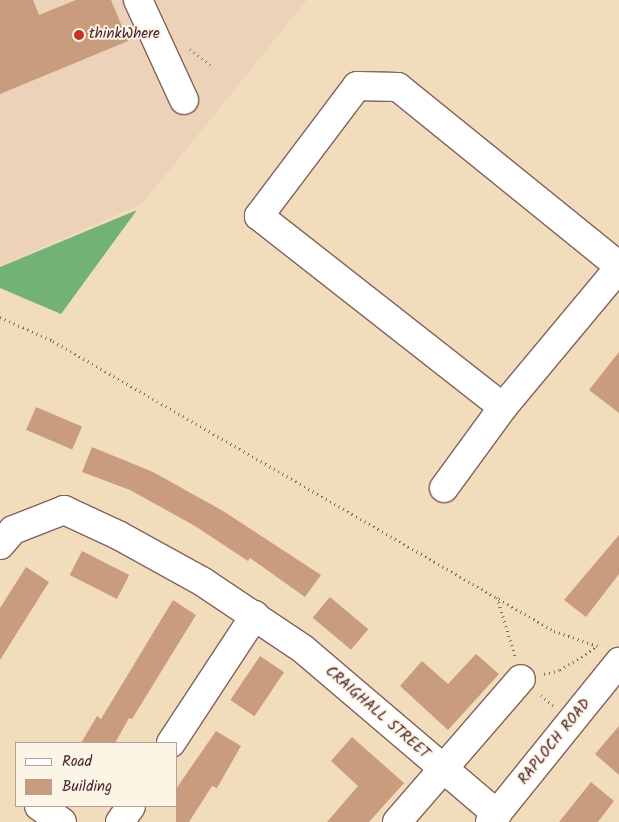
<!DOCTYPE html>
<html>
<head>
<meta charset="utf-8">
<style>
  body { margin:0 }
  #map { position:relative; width:619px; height:822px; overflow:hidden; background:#f1ddbc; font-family:Kalam,sans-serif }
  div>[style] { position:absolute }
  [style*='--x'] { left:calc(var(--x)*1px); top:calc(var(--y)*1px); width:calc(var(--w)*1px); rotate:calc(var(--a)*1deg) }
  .built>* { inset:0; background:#ebd2b8 }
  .forest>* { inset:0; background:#72b274 }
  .building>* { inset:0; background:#c89c7c; transform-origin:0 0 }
  .path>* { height:3px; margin-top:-1.5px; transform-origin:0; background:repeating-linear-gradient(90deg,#84625e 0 1px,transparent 0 5px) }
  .roads { filter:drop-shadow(1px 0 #84625e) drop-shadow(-1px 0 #84625e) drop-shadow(0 1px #84625e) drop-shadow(0 -1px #84625e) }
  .minor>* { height:28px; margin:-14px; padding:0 14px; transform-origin:14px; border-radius:14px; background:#fff }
  .dots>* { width:14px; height:14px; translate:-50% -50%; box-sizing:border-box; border:2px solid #fcf5e5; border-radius:50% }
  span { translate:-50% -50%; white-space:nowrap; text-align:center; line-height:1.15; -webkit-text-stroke:4px #fcf5e5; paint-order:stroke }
  .poi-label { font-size:15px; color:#4a1f2b }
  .left { translate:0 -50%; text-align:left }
  .street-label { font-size:15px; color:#4a1f2b }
  .legend { position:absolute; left:15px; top:742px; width:162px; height:65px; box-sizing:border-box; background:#fcf5e5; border:1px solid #b59f9b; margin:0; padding:6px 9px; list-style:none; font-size:15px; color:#4a1f2b }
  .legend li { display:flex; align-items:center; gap:10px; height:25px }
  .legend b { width:25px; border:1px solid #b59f9b }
</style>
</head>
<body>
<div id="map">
  <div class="built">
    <div style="clip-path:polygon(0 0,307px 0,142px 204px,0 266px)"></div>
  </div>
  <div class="forest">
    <div style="clip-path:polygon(137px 210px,61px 314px,0 288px,0 267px)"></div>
  </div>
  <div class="building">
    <div style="clip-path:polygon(0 0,33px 0,39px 15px,76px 0,111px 0,128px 41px,0 94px)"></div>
    <div style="clip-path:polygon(619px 352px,619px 413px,589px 390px)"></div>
    <div style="left:36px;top:407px;width:50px;height:25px;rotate:23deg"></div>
    <div style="clip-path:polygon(92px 447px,153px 472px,223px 511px,321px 575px,305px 597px,250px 558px,248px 561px,195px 526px,130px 490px,82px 472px)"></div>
    <div style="clip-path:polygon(619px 535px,619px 574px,586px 617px,564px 600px)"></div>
    <div style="left:82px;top:551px;width:53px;height:27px;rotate:27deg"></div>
    <div style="clip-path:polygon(26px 567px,49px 582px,0 660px,0 608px)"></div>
    <div style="left:330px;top:597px;width:50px;height:27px;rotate:40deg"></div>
    <div style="clip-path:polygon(173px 600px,196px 615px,132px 719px,129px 718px,115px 743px,81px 743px,97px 716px,101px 719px)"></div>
    <div style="clip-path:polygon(476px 654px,499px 674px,448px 730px,400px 686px,422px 661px,448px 684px)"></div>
    <div style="left:260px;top:656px;width:29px;height:53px;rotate:34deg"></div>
    <div style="clip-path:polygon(619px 726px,619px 775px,595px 754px)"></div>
    <div style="clip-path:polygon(216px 731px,241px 746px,217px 788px,212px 786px,189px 822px,176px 822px,176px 789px)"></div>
    <div style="clip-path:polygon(352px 737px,404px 783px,369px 822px,327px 822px,358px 786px,331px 761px)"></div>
    <div style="clip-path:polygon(591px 782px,614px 801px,598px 822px,559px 822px)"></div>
  </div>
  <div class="path">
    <div style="--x:190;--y:49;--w:26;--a:37"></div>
    <div style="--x:0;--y:317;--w:58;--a:24.4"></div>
    <div style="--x:53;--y:341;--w:579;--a:30.06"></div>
    <div style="--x:554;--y:631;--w:46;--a:18.8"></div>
    <div style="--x:497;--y:597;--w:62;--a:73"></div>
    <div style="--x:544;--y:674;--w:16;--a:-14"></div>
    <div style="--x:560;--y:670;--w:45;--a:-32.3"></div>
    <div style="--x:541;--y:695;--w:16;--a:40"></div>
  </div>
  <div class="roads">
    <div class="minor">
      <div style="--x:138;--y:0;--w:110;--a:65.3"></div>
      <div style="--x:619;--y:266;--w:284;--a:-141"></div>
      <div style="--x:398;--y:87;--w:41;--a:-178.6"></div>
      <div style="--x:357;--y:86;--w:163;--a:127"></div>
      <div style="--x:259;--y:216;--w:310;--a:38.1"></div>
      <div style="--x:503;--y:407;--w:181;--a:-50.2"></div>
      <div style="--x:444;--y:488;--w:100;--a:-53.9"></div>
      <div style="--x:0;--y:545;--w:20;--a:-49"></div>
      <div style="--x:13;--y:530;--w:55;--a:-21.4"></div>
      <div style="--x:64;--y:510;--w:60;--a:24.8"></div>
      <div style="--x:118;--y:535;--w:97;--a:28.9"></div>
      <div style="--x:203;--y:582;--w:120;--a:33.8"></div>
      <div style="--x:303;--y:649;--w:255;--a:40.4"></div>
      <div style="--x:171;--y:743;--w:153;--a:-56.7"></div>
      <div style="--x:39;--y:806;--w:28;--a:35"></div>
      <div style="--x:120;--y:822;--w:19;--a:-55"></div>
      <div style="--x:397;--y:822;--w:189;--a:-49.1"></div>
      <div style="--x:490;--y:822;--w:206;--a:-51.1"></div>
    </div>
  </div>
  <div class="dots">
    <div style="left:79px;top:35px;background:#c8321e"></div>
  </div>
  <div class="poi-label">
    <span class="left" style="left:89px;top:35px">thinkWhere</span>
  </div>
  <div class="street-label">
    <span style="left:377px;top:713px;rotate:41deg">CRAIGHALL STREET</span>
    <span style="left:555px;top:742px;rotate:-51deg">RAPLOCH ROAD</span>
  </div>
  <ul class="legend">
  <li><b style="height:6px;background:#fff"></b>Road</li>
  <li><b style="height:14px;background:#c89c7c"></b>Building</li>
  </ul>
</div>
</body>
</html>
